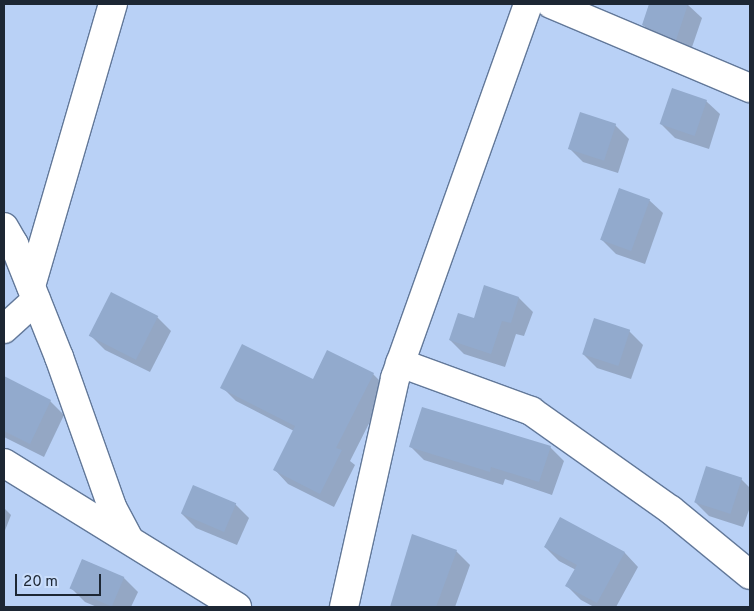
<!DOCTYPE html>
<html>
<head>
<meta charset="utf-8">
<style>
  body { margin:0 }
  #map { position:relative; width:754px; height:611px; overflow:hidden; background:#b9d1f6; font-family:Overpass,sans-serif }
  div>[style] { position:absolute }
  [style*='--x'] { left:calc(var(--x)*1px); top:calc(var(--y)*1px); width:calc(var(--w)*1px); rotate:calc(var(--a)*1deg) }
  .shadow>* { inset:0; background:#0003 }
  .building>* { inset:0; background:#92aacd; transform-origin:0 0 }
  .roads { filter:drop-shadow(1px 0 #627899) drop-shadow(-1px 0 #627899) drop-shadow(0 1px #627899) drop-shadow(0 -1px #627899) }
  .minor>* { height:28px; margin:-14px; padding:0 14px; transform-origin:14px; border-radius:14px; background:#fff }
  span { translate:-50% -50%; white-space:nowrap; text-align:center; line-height:1.15; -webkit-text-stroke:4px #cadefc; paint-order:stroke }
  .frame { position:absolute; inset:0; border:5px solid #1d2734; pointer-events:none }
  .scale { position:absolute; left:15px; top:574px; width:86px; height:22px; box-sizing:border-box; border:2px solid #1d2734; border-top:0; padding-left:6px; font-size:15px; line-height:18px; white-space:nowrap; color:#1d2734; -webkit-text-stroke:4px #cadefc; paint-order:stroke }
</style>
</head>
<body>
<div id="map">
  <div class="shadow">
    <div style="clip-path:polygon(650px 4px,687px 4px,702px 18px,690px 53px,657px 39px,643px 25px)"></div>
    <div style="clip-path:polygon(706px 101px,720px 114px,709px 149px,675px 138px,661px 124px)"></div>
    <div style="clip-path:polygon(615px 125px,629px 139px,618px 173px,583px 162px,569px 148px)"></div>
    <div style="clip-path:polygon(649px 200px,663px 213px,645px 264px,616px 254px,602px 240px)"></div>
    <div style="clip-path:polygon(4px 250px,10px 261px,4px 267px)"></div>
    <div style="clip-path:polygon(485px 287px,519px 298px,533px 312px,524px 336px,516px 334px,505px 367px,464px 354px,450px 340px,475px 320px)"></div>
    <div style="clip-path:polygon(157px 317px,171px 331px,150px 372px,105px 350px,91px 336px)"></div>
    <div style="clip-path:polygon(629px 331px,643px 345px,631px 379px,597px 368px,583px 354px)"></div>
    <div style="clip-path:polygon(373px 374px,387px 388px,350px 461px,355px 465px,334px 507px,288px 484px,275px 470px,294px 431px,236px 401px,222px 387px)"></div>
    <div style="clip-path:polygon(5px 378px,50px 401px,64px 415px,44px 457px,4px 437px)"></div>
    <div style="clip-path:polygon(410px 446px,550px 447px,564px 461px,552px 495px,505px 479px,503px 485px,424px 460px)"></div>
    <div style="clip-path:polygon(741px 479px,750px 488px,750px 507px,743px 527px,709px 516px,695px 502px)"></div>
    <div style="clip-path:polygon(235px 504px,249px 518px,237px 545px,196px 528px,182px 514px)"></div>
    <div style="clip-path:polygon(4px 508px,11px 515px,4px 533px)"></div>
    <div style="clip-path:polygon(561px 519px,625px 553px,638px 567px,616px 607px,594px 607px,581px 600px,567px 586px,576px 570px,559px 561px,545px 547px)"></div>
    <div style="clip-path:polygon(412px 536px,456px 551px,470px 565px,455px 607px,392px 607px)"></div>
    <div style="clip-path:polygon(83px 560px,124px 578px,138px 592px,131px 607px,97px 607px,85px 602px,71px 588px)"></div>
  </div>
  <div class="building">
    <div style="clip-path:polygon(649px 4px,688px 4px,676px 40px,642px 25px)"></div>
    <div style="left:672px;top:88px;width:37px;height:38px;rotate:19deg"></div>
    <div style="left:580px;top:112px;width:38px;height:39px;rotate:18deg"></div>
    <div style="left:619px;top:188px;width:33px;height:55px;rotate:20deg"></div>
    <div style="clip-path:polygon(484px 285px,519px 297px,511px 323px,502px 321px,491px 354px,449px 340px,458px 313px,474px 318px)"></div>
    <div style="left:111px;top:292px;width:53px;height:49px;rotate:27deg"></div>
    <div style="left:594px;top:318px;width:38px;height:38px;rotate:18deg"></div>
    <div style="clip-path:polygon(242px 344px,313px 379px,327px 350px,374px 373px,336px 448px,342px 450px,320px 494px,273px 470px,295px 426px,220px 388px)"></div>
    <div style="clip-path:polygon(4px 376px,51px 400px,30px 444px,4px 431px)"></div>
    <div style="clip-path:polygon(422px 407px,551px 446px,539px 482px,491px 467px,490px 472px,409px 447px)"></div>
    <div style="left:706px;top:466px;width:38px;height:38px;rotate:18deg"></div>
    <div style="left:193px;top:485px;width:47px;height:31px;rotate:23deg"></div>
    <div style="clip-path:polygon(560px 517px,625px 552px,597px 603px,565px 586px,577px 565px,544px 547px)"></div>
    <div style="clip-path:polygon(412px 534px,457px 550px,436px 607px,390px 607px)"></div>
    <div style="left:82px;top:559px;width:46px;height:32px;rotate:23deg"></div>
  </div>
  <div class="roads">
    <div class="minor">
      <div style="--x:551;--y:4;--w:216;--a:22.9"></div>
      <div style="--x:4;--y:227;--w:20;--a:60"></div>
      <div style="--x:14;--y:244;--w:122;--a:68.3"></div>
      <div style="--x:59;--y:357;--w:159;--a:70.5"></div>
      <div style="--x:112;--y:507;--w:36;--a:62"></div>
      <div style="--x:31;--y:286;--w:294;--a:-73.8"></div>
      <div style="--x:4;--y:329;--w:43;--a:-42.2"></div>
      <div style="--x:400;--y:363;--w:140;--a:20.1"></div>
      <div style="--x:531;--y:411;--w:171;--a:35.3"></div>
      <div style="--x:671;--y:510;--w:102;--a:39.4"></div>
      <div style="--x:4;--y:463;--w:274;--a:31.7"></div>
      <div style="--x:344;--y:607;--w:235;--a:-77.4"></div>
      <div style="--x:395;--y:378;--w:397;--a:-70.4"></div>
    </div>
  </div>
  <div class="frame"></div>
  <div class="scale">20 m</div>
</div>
</body>
</html>
